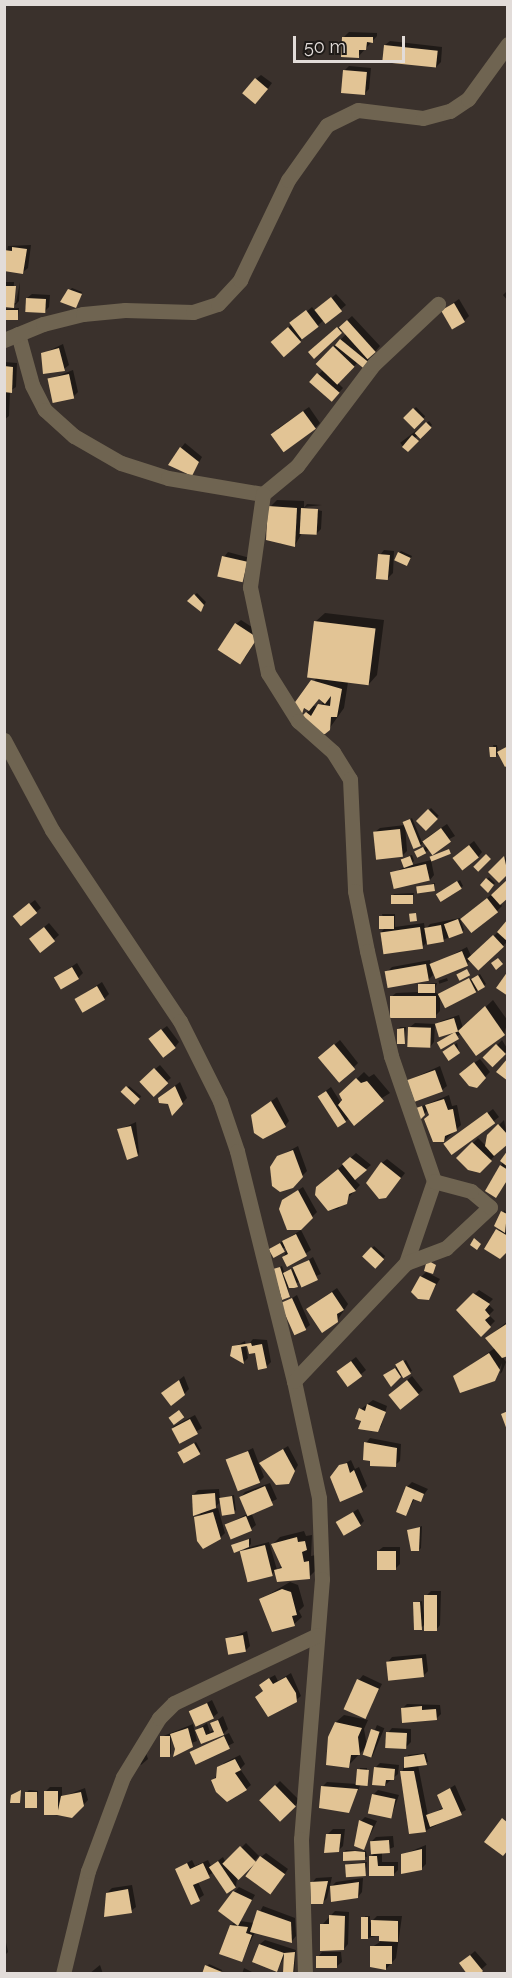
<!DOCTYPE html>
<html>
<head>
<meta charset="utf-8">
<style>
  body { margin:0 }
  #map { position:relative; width:512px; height:1978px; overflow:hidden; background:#3a312c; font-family:Raleway,sans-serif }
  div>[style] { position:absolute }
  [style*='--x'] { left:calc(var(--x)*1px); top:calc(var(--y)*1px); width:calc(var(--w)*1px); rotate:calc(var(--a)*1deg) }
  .shadow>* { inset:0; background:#0007; transform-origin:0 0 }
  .building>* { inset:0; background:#e2c495; transform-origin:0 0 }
  .minor>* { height:15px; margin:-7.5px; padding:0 7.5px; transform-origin:7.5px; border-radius:7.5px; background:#6f6451 }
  span { translate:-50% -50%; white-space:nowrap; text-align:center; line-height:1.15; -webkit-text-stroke:6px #1e1a17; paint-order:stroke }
  .frame { position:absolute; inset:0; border:6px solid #e2dcd9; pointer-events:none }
  .scale { position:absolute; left:293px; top:36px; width:112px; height:27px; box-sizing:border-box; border:3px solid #e2dcd9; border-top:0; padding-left:8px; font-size:18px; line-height:21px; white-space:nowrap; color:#e2dcd9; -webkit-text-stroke:4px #1e1a17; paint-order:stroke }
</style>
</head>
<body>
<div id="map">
  <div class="shadow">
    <div style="clip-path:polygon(349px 32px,377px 33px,377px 36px,358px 57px,344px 37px)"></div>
    <div style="clip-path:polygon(390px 41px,442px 47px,441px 62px,436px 67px,385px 45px)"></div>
    <div style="clip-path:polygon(349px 66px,371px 68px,369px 89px,364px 94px,345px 70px)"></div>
    <div style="clip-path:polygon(261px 75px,272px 83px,261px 98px,256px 79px)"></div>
    <div style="clip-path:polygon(31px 245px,28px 268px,23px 272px,4px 270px,8px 246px)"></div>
    <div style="clip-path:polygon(4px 282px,14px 282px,13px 303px,16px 303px,20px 282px,19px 301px,14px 306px,4px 306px)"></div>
    <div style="clip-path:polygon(72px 288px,82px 292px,76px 306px,70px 290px)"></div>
    <div style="clip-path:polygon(508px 290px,508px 301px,503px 295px)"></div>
    <div style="clip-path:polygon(32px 294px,50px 295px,49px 307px,44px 312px,27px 298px)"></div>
    <div style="clip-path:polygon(336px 294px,346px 305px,326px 322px,324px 320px,300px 341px,276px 338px,312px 307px,316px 312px)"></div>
    <div style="clip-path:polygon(459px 299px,469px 316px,464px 321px,442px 311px)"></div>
    <div style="clip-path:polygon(19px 308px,18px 318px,4px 319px,4px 309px)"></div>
    <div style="clip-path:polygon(352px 316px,380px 346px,363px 366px,358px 362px,338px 383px,343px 388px,332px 400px,311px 382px,323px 370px,317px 364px,347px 333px,344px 329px,314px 357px,310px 353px)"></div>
    <div style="clip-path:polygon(63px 344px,69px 365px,64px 369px,42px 354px)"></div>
    <div style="clip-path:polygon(4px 362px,17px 363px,16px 387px,10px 391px,9px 416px,4px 420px)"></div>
    <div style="clip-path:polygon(73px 370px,78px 392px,73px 397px,50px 379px)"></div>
    <div style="clip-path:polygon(309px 407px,320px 423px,315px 428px,277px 429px)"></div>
    <div style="left:416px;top:407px;width:13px;height:16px;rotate:45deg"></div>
    <div style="left:429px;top:421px;width:5px;height:36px;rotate:53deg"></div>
    <div style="clip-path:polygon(185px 443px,202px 457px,192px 475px,181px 448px)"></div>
    <div style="clip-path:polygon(277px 500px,304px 501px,304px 508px,307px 504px,322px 505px,304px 507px,322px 511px,321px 529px,316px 534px,302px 533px,295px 545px,280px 544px,270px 507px)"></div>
    <div style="clip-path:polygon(384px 550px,394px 551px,393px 573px,388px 578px,380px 555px)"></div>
    <div style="clip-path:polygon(401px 551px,412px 556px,408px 563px,399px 553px)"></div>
    <div style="clip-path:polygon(228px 552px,250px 558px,241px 580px,224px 557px)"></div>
    <div style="clip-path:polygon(197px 593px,206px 602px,201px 610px,189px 600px)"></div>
    <div style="clip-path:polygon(evenodd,325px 613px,384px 620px,377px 675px,368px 685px,348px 682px,344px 708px,329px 729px,303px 716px,310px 710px,306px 707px,302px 712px,316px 678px,315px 622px,325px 613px,320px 698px,324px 701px,318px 708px,313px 705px,320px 698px)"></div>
    <div style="clip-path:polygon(241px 620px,261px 633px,245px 658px,236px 624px)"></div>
    <div style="clip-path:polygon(493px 745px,497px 745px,498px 753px,508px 745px,508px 764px,499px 753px,496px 756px)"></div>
    <div style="left:431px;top:808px;width:11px;height:18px;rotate:45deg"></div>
    <div style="clip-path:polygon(412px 818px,422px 842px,429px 836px,447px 824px,455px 836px,425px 852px,418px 851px,427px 846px,424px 841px,421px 845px,416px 847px,407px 821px)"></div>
    <div style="clip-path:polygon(405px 825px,407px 851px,402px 856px,375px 832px,380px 828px)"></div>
    <div style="clip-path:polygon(474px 841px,482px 852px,478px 857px,454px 857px)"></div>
    <div style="clip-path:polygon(412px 855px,414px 861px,408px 866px,431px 860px,434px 875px,430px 880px,392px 874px,404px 867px,402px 859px)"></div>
    <div style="clip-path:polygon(508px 855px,508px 872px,490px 872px)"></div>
    <div style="clip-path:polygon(489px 877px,495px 883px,488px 890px,482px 885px)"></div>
    <div style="clip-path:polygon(460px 880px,463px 886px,441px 900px,439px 892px)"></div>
    <div style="clip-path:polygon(435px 883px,435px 889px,418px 889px,420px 887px)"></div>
    <div style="clip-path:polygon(414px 893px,412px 902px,392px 896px,394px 894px)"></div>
    <div style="clip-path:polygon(492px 894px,502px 906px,497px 911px,467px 914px)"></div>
    <div style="clip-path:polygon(35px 900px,41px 908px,36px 912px,19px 912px)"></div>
    <div style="clip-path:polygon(382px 914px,395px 914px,395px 927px,424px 923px,425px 930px,430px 924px,460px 918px,464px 930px,443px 940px,428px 941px,422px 947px,381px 932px,386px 927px)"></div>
    <div style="clip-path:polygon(49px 923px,59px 935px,41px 951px,36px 934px)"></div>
    <div style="clip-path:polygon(498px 932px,508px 941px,479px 969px,471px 961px,438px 978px,431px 967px,433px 975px,428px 980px,387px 972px,392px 967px,430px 960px,431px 966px,467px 947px,472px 958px)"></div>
    <div style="clip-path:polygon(77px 963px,83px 973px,78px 978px,56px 977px)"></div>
    <div style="clip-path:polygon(480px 974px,486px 984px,476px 991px,446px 1007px,440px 996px,440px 1011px,435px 1016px,391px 997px,396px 993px,420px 992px,421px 984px,437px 983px,434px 992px,440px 995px)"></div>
    <div style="left:447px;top:978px;width:3px;height:9px;rotate:72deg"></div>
    <div style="clip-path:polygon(102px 982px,109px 994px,104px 999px,76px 999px)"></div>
    <div style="clip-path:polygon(493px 1000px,508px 1021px,504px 1034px,462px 1033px,441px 1047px,441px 1041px,458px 1031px,437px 1025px,441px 1021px,459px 1015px,463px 1028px)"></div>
    <div style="clip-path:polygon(415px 1023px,435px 1024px,434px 1042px,430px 1047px,410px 1027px)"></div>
    <div style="clip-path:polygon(167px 1026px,179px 1042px,175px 1047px,156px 1034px)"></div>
    <div style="clip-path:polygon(400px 1027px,406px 1027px,404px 1042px,398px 1029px)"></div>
    <div style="clip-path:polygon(340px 1040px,358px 1063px,354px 1067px,325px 1053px)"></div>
    <div style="clip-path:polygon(502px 1040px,508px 1050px,492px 1065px,485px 1058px)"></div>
    <div style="clip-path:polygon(457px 1043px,459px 1052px,447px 1050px)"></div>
    <div style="clip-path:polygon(480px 1059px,490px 1072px,476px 1086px,465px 1069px)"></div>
    <div style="left:160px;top:1065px;width:17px;height:25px;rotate:50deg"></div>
    <div style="clip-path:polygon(440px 1066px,447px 1086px,442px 1090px,409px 1080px)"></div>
    <div style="clip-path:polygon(364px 1072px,369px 1077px,374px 1074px,390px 1093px,345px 1121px,319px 1096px,331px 1087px,341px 1103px,341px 1094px)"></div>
    <div style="clip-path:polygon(180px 1082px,187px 1098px,173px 1113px,164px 1094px)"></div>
    <div style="left:129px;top:1086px;width:16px;height:8px;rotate:40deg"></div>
    <div style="clip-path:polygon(449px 1095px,452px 1106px,457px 1105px,461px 1125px,444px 1141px,428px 1110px,419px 1119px,415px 1109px)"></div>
    <div style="clip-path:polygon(277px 1097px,289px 1121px,285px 1126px,258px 1111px)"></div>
    <div style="left:493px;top:1109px;width:10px;height:53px;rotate:53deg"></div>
    <div style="clip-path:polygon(504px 1120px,508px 1142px,479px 1172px,458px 1158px,478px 1138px,486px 1146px,488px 1136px)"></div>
    <div style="clip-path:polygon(136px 1122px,139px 1153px,138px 1155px,119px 1130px)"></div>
    <div style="clip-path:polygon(298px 1146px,307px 1171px,292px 1186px,278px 1157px)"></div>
    <div style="clip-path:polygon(356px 1153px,371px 1165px,354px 1179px,360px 1185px,338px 1209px,329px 1210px,323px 1182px)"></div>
    <div style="clip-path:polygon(508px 1153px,508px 1180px,496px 1196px,501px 1166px)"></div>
    <div style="clip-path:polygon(387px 1159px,405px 1173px,386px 1197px,382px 1163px)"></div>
    <div style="clip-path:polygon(303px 1187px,317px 1212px,301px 1228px,289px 1196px)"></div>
    <div style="clip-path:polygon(504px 1210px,508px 1215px,508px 1250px,486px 1248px,500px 1228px)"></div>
    <div style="clip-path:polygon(301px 1230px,311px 1250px,288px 1265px,284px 1257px,287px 1248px,272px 1248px)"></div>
    <div style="left:374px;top:1246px;width:15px;height:15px;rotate:42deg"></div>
    <div style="clip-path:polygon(313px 1257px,321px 1274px,288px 1286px,289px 1296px,275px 1270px,282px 1266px,284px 1272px,294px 1269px)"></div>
    <div style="clip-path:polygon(426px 1272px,440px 1279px,428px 1298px,421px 1277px)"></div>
    <div style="clip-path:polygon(337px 1288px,348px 1304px,337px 1321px,313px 1305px)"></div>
    <div style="clip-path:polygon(479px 1290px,493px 1299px,488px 1304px,494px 1310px,489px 1315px,495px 1321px,481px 1335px,458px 1310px)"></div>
    <div style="clip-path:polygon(297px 1295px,310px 1325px,305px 1329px,283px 1304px)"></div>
    <div style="clip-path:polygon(508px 1321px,508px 1351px,502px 1356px,506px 1362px,502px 1372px,500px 1374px,502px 1363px,494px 1380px,455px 1376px,495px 1348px,487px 1338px)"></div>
    <div style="clip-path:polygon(253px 1339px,267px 1340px,271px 1362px,266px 1367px,249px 1344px)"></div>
    <div style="clip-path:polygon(245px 1341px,248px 1358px,244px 1362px,234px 1347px)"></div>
    <div style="clip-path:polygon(356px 1357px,366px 1370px,348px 1385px,343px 1367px)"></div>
    <div style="clip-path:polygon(406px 1360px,412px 1371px,402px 1374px,391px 1385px,387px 1374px)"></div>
    <div style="clip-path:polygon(184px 1376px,189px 1389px,184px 1394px,168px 1389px)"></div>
    <div style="clip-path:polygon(412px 1376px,423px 1390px,418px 1394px,395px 1390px)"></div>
    <div style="clip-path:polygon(373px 1400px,387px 1406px,381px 1427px,367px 1430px,360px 1428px,361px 1409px)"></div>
    <div style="left:195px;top:1415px;width:15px;height:25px;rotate:62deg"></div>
    <div style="clip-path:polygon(370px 1438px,401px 1444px,400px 1461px,395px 1465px,366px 1443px)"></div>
    <div style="clip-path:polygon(196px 1442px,201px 1451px,185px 1462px,182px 1452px)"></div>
    <div style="clip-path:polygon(288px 1446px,298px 1465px,288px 1482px,261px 1463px)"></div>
    <div style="clip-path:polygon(253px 1448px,264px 1477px,259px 1482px,227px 1461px)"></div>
    <div style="clip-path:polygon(351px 1460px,355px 1469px,359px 1467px,367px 1486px,362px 1491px,340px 1466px)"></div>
    <div style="clip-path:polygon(412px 1482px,428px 1489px,420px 1500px,415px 1498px,406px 1514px,407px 1487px)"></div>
    <div style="clip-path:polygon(270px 1483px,277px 1499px,251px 1512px,256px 1525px,251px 1529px,226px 1525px,247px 1514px,241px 1497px,245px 1492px)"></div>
    <div style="clip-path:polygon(219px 1489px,220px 1499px,234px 1495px,236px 1511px,221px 1501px,212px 1510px,218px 1508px,225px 1533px,220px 1538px,196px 1518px,203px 1511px,193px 1495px,198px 1490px)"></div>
    <div style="clip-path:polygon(358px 1509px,364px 1521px,360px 1525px,338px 1522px)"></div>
    <div style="clip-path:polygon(422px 1526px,421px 1548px,419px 1550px,409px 1531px)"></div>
    <div style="clip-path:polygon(304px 1531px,306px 1536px,312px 1535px,311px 1556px,316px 1555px,316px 1570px,309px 1577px,276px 1570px,272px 1574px,242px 1552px,248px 1546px,233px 1546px,251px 1538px,251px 1544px,247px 1548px,269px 1542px,277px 1570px,282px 1565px,273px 1544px,280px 1537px)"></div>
    <div style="clip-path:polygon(383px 1547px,400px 1547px,400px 1564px,395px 1569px,378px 1551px)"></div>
    <div style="clip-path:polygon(290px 1582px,298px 1585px,304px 1606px,299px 1611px,302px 1617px,294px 1624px,261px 1599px)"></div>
    <div style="clip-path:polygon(431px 1591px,441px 1591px,440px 1625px,436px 1630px,425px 1624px,421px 1628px,414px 1603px,422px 1601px,425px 1623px,426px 1596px)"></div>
    <div style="clip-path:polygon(247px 1631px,250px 1646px,246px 1650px,227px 1639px)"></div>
    <div style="clip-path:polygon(426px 1654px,428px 1671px,423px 1676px,388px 1662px,392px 1657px)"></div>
    <div style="clip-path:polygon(291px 1673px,301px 1696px,287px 1707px,265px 1690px,266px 1680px,275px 1675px,278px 1681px)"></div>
    <div style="clip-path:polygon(363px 1675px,382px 1684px,365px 1717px,359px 1680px)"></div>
    <div style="clip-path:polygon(212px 1700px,218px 1713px,213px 1717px,191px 1712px)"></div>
    <div style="clip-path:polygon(407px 1704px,440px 1705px,441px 1714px,437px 1718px,402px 1709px)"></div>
    <div style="clip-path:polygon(344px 1715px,368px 1720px,364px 1729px,367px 1746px,348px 1766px,336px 1722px)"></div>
    <div style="clip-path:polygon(223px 1716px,228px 1729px,221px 1736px,202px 1742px,197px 1730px,207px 1723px,210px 1732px,214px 1730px,212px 1724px)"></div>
    <div style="clip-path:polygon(193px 1724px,197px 1741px,177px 1748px,171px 1738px,171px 1755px,161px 1737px)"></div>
    <div style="left:377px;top:1725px;width:8px;height:31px;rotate:23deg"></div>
    <div style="clip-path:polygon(392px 1728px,411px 1729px,411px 1742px,406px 1747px,388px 1733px)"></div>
    <div style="left:229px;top:1733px;width:11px;height:42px;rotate:63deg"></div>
    <div style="clip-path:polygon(146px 1753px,148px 1759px,141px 1765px,139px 1762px)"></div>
    <div style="clip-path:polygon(426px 1753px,428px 1762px,418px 1765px,428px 1816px,444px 1807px,439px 1795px,455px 1785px,466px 1810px,425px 1831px,402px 1772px,408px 1755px)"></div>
    <div style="clip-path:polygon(240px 1755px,245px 1764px,240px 1769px,251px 1785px,246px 1789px,213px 1781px,224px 1763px)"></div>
    <div style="clip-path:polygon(380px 1763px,399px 1765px,398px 1774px,385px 1785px,375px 1768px)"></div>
    <div style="clip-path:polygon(360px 1768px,367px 1768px,367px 1784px,361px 1784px,348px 1811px,322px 1787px,327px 1782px,357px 1784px)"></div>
    <div style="left:280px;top:1781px;width:28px;height:27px;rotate:45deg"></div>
    <div style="clip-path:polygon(50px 1787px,62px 1787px,62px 1797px,85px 1788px,88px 1800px,72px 1817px,45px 1814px,45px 1792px)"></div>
    <div style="clip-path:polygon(29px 1790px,38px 1791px,36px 1807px,27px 1792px)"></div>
    <div style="clip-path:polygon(378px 1790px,399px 1795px,391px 1817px,373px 1795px)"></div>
    <div style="clip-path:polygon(365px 1817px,377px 1821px,364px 1848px,361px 1821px)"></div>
    <div style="clip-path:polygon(333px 1829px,345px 1829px,343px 1846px,338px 1851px,328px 1834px)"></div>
    <div style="clip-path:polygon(393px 1836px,394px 1847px,382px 1852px,382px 1862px,398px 1862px,398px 1870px,394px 1874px,371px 1875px,370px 1857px,375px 1853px,371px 1842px,376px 1837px)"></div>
    <div style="clip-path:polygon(246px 1843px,259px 1856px,237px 1878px,236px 1886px,228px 1892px,214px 1872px,198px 1882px,204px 1895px,192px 1903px,177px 1869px,192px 1860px,195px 1866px,208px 1860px,211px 1866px,223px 1857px,226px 1863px)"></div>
    <div style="clip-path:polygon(426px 1845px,426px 1864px,421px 1869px,402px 1855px)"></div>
    <div style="clip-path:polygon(346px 1850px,366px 1851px,367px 1857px,344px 1852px)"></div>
    <div style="clip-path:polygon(266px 1853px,288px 1869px,276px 1887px,261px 1857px)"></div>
    <div style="clip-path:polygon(367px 1862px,366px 1874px,346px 1866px,348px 1864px)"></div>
    <div style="clip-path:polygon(332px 1877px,327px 1898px,322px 1903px,312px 1883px,316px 1878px)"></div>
    <div style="clip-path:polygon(363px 1878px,362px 1892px,358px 1897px,331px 1887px,336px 1882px)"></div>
    <div style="clip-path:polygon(132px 1885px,136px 1907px,131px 1911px,107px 1893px,112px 1888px)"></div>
    <div style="clip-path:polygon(239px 1887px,255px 1895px,240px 1921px,254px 1923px,263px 1906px,295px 1918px,296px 1936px,292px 1941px,255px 1932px,242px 1960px,231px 1926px,235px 1922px,234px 1892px)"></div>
    <div style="clip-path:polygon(335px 1911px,349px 1912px,348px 1944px,344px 1949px,322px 1925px)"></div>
    <div style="clip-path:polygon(365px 1916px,370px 1916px,370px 1923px,377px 1916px,402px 1916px,396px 1958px,386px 1969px,372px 1947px,380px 1942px,380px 1935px,368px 1938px)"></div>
    <div style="clip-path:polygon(4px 1933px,8px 1952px,4px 1956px)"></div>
    <div style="clip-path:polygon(265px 1940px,296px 1950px,294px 1974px,285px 1972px,285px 1956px,277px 1970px,260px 1944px)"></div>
    <div style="left:475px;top:1951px;width:18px;height:12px;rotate:49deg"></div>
    <div style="clip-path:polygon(322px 1952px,341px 1952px,342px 1962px,337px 1966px,318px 1957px)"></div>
    <div style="clip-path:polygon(209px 1964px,222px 1970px,221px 1974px,203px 1974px)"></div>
    <div style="clip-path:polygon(100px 1965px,103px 1974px,89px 1974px)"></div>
    <div style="clip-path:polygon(244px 1968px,256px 1974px,242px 1974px)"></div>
  </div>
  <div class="building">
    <div style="clip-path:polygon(342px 37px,373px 37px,373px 43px,367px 42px,366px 50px,359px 50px,359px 58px,341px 57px)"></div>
    <div style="left:384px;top:45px;width:54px;height:17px;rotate:6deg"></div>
    <div style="left:343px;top:70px;width:24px;height:23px;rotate:5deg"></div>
    <div style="left:255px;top:78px;width:17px;height:20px;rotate:40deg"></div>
    <div style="clip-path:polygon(12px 247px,27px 249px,23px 274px,4px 271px,4px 250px,12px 251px)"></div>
    <div style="clip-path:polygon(4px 286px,16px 286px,14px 308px,4px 307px)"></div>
    <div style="clip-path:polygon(68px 289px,82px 294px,76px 308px,60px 302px)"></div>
    <div style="left:331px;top:297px;width:18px;height:21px;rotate:52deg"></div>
    <div style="left:26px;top:298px;width:20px;height:14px;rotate:3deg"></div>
    <div style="left:454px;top:303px;width:22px;height:15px;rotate:60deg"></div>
    <div style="left:18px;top:310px;width:10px;height:14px;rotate:90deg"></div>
    <div style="left:306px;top:310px;width:21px;height:21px;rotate:53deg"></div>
    <div style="left:347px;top:320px;width:43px;height:11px;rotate:48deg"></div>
    <div style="left:288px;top:327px;width:20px;height:23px;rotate:49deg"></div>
    <div style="clip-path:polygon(337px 327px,342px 333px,314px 359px,308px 352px)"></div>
    <div style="left:340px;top:339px;width:36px;height:8px;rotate:39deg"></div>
    <div style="left:333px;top:346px;width:30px;height:25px;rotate:44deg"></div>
    <div style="clip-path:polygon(59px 348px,65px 371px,43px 374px,41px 353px)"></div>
    <div style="clip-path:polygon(4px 366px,13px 367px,12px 393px,4px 392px)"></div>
    <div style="left:317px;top:373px;width:30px;height:12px;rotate:41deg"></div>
    <div style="left:69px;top:374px;width:25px;height:22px;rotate:78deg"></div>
    <div style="left:413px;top:408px;width:16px;height:14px;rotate:45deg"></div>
    <div style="left:303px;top:411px;width:22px;height:40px;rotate:54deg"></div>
    <div style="left:426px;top:422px;width:8px;height:16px;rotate:45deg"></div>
    <div style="clip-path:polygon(412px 435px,419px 441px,408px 452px,402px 447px)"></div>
    <div style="clip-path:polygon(180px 447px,199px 462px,192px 476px,168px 465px)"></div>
    <div style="clip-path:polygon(268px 506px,297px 508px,295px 547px,266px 540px)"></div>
    <div style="left:301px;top:508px;width:17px;height:26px;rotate:3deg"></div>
    <div style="left:398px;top:552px;width:14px;height:9px;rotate:25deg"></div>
    <div style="left:378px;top:554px;width:12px;height:25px;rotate:5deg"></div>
    <div style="left:222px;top:556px;width:26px;height:21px;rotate:13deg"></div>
    <div style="clip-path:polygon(194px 594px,204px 605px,201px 612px,187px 601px)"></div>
    <div style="left:314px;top:621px;width:62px;height:57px;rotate:7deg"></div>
    <div style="left:235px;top:623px;width:27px;height:32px;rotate:33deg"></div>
    <div style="clip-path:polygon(311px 680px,342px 689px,337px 717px,331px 717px,330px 730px,325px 734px,318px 734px,302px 716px,306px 712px,311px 716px,318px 704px,330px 706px,331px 696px,325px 704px,319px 699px,309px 711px,304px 708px,302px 714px,293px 705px)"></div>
    <div style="clip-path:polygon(508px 746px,508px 765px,505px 767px,497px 752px)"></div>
    <div style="clip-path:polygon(489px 747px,496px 747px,496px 757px,490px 757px)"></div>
    <div style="left:428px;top:809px;width:14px;height:17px;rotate:45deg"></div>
    <div style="left:410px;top:819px;width:29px;height:8px;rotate:68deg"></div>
    <div style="left:441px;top:828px;width:17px;height:23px;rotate:54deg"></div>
    <div style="left:400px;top:829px;width:28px;height:27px;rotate:84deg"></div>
    <div style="left:469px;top:845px;width:16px;height:21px;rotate:52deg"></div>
    <div style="left:423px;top:847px;width:7px;height:10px;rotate:63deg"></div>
    <div style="left:449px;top:849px;width:5px;height:21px;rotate:68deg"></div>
    <div style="left:486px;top:854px;width:7px;height:18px;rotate:45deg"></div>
    <div style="left:410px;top:856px;width:9px;height:10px;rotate:69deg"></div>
    <div style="clip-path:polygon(504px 856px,508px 874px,499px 883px,488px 872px)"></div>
    <div style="left:426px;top:864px;width:17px;height:37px;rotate:77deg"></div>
    <div style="clip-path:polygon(486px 878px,494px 885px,488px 893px,480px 885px)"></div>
    <div style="clip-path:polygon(508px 879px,508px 898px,500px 905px,491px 895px)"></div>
    <div style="left:457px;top:881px;width:9px;height:25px;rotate:58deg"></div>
    <div style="left:434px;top:884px;width:7px;height:18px;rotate:82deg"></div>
    <div style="left:391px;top:895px;width:22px;height:9px"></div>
    <div style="left:487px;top:898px;width:18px;height:34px;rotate:52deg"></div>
    <div style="left:29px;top:903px;width:13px;height:21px;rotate:51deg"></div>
    <div style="left:416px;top:913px;width:8px;height:7px;rotate:83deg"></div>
    <div style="left:379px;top:916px;width:15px;height:13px"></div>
    <div style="left:458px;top:919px;width:15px;height:15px;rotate:70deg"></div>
    <div style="clip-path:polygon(508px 919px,508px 942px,497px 932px)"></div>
    <div style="left:441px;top:925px;width:17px;height:17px;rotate:80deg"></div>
    <div style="left:44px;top:927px;width:18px;height:19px;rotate:52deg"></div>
    <div style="left:420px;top:927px;width:22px;height:40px;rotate:82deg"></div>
    <div style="left:493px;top:935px;width:16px;height:35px;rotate:47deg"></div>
    <div style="left:462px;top:951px;width:16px;height:35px;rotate:68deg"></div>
    <div style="clip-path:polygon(498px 958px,503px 964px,496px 970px,491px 963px)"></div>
    <div style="left:426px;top:964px;width:17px;height:42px;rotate:80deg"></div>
    <div style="left:72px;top:967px;width:14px;height:21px;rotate:60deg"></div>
    <div style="left:467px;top:969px;width:7px;height:12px;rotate:63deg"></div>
    <div style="clip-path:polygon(508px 971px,508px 996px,496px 988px)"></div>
    <div style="left:478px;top:975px;width:14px;height:8px;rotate:60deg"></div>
    <div style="left:469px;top:978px;width:16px;height:35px;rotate:63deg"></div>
    <div style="left:435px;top:984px;width:9px;height:17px;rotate:90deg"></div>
    <div style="left:97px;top:986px;width:16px;height:26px;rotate:60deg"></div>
    <div style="left:436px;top:996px;width:22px;height:46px;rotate:90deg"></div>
    <div style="clip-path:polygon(485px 1006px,505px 1035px,476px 1056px,458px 1031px)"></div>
    <div style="left:454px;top:1018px;width:14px;height:20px;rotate:73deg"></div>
    <div style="left:408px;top:1027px;width:23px;height:20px;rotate:2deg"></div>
    <div style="clip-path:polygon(404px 1028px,405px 1044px,397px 1044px,397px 1029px)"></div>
    <div style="left:161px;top:1029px;width:24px;height:16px;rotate:52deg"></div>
    <div style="left:455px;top:1032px;width:8px;height:21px;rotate:60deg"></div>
    <div style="left:334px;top:1044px;width:33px;height:21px;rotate:50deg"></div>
    <div style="left:454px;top:1044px;width:11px;height:14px;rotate:56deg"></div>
    <div style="left:496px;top:1044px;width:14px;height:19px;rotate:45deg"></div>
    <div style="clip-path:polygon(508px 1058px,508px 1081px,496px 1072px)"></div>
    <div style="clip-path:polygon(474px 1062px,486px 1078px,477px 1088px,469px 1086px,459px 1074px)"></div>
    <div style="left:154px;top:1068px;width:21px;height:20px;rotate:47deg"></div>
    <div style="left:435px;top:1070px;width:23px;height:30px;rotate:70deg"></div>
    <div style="clip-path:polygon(356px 1078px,361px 1083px,367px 1081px,384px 1101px,354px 1126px,338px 1105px,342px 1100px,339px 1094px)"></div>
    <div style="left:126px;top:1086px;width:19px;height:8px;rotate:43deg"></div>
    <div style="clip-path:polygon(175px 1086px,183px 1104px,172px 1116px,168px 1104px,159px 1103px,158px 1098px)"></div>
    <div style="left:326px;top:1091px;width:37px;height:10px;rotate:57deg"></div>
    <div style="clip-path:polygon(444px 1099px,448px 1110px,453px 1109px,457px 1131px,445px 1136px,444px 1142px,433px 1142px,424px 1119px,429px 1115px,425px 1105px)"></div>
    <div style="clip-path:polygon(271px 1101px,286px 1127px,263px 1139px,254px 1133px,251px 1115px)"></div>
    <div style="clip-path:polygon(422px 1106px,425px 1115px,418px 1122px,413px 1109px)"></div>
    <div style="left:487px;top:1112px;width:14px;height:54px;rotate:54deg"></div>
    <div style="clip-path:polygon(498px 1124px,508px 1135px,508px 1144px,494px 1156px,485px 1146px,487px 1135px)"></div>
    <div style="clip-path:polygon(131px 1126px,138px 1156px,127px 1160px,117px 1129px)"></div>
    <div style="clip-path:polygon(472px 1142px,492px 1161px,480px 1173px,468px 1170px,456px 1158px)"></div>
    <div style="clip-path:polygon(293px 1150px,303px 1177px,293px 1188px,280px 1192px,272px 1186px,270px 1167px,277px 1156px)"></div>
    <div style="clip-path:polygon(508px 1150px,508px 1167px,500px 1161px)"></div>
    <div style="clip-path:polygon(350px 1157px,367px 1170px,355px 1180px,342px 1164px)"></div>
    <div style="clip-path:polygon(381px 1162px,401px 1178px,386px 1198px,379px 1199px,366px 1183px)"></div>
    <div style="clip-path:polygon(500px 1165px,508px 1170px,508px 1179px,496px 1198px,485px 1191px)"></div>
    <div style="clip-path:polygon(338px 1169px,356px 1191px,349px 1194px,347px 1204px,328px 1211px,315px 1195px,316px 1187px)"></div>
    <div style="clip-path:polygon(298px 1190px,313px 1218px,301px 1230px,287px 1230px,279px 1209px,282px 1200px)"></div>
    <div style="clip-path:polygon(501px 1211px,507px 1214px,505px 1233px,494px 1226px)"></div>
    <div style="clip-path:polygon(496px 1229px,508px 1236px,508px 1251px,500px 1259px,484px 1249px)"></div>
    <div style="clip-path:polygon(296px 1234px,307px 1256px,287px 1267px,282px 1257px,288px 1254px,282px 1241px)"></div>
    <div style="clip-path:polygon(474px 1238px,481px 1244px,477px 1250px,470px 1245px)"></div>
    <div style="left:280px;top:1243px;width:10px;height:13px;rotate:61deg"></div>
    <div style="left:371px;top:1247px;width:18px;height:13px;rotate:43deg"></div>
    <div style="left:309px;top:1260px;width:22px;height:18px;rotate:66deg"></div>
    <div style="clip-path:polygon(427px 1260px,436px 1265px,433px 1274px,424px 1271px)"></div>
    <div style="clip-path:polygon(280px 1267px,290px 1297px,282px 1300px,273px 1269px)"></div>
    <div style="clip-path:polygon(291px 1269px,298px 1287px,294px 1288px,289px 1288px,283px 1273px)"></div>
    <div style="clip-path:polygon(420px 1276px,436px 1284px,429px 1300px,418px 1299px,411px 1292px)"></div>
    <div style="clip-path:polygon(332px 1292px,344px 1310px,337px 1314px,338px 1322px,322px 1333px,306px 1309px)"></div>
    <div style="clip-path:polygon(473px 1293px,490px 1304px,485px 1310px,490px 1316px,485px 1320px,491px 1327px,481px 1337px,456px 1310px)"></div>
    <div style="left:292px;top:1298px;width:35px;height:13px;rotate:66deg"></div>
    <div style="clip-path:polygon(508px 1323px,508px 1356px,502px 1358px,485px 1338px)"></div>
    <div style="clip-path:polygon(251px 1343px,252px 1346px,262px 1344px,267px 1368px,258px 1370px,255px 1353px,249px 1354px,247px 1346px,241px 1347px,244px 1364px,230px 1356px,232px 1346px)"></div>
    <div style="clip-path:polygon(489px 1353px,500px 1370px,495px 1381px,460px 1393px,453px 1376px)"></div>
    <div style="left:403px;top:1360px;width:16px;height:9px;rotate:60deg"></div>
    <div style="left:351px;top:1361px;width:19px;height:18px;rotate:54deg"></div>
    <div style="clip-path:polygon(395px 1368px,401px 1377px,391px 1387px,383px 1375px)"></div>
    <div style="clip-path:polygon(179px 1380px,185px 1395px,171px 1406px,161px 1393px)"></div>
    <div style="left:407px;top:1380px;width:19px;height:24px;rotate:51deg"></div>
    <div style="clip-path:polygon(367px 1404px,386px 1412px,378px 1432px,358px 1429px,361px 1421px,355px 1419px,359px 1408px,365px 1411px)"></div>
    <div style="left:179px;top:1410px;width:9px;height:13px;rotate:54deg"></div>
    <div style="clip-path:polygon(508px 1411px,508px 1430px,507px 1430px,501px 1414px)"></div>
    <div style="left:190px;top:1419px;width:17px;height:21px;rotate:62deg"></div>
    <div style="clip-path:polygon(364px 1442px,397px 1448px,396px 1467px,370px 1466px,370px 1461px,363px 1460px)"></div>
    <div style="left:194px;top:1443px;width:13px;height:19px;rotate:61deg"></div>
    <div style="clip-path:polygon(283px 1449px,295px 1471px,289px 1484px,276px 1485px,259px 1463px)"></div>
    <div style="left:248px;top:1451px;width:34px;height:24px;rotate:69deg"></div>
    <div style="clip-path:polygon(347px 1463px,350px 1473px,354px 1470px,363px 1492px,340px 1502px,330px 1477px,339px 1465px)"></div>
    <div style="left:265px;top:1486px;width:21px;height:28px;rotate:67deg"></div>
    <div style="clip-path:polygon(406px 1486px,424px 1494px,421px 1502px,413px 1499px,406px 1516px,396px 1512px)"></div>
    <div style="clip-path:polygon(215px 1493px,216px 1508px,193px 1516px,192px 1495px)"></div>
    <div style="left:232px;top:1496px;width:18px;height:13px;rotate:81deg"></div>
    <div style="clip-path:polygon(213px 1512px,221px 1539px,203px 1549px,197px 1541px,194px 1517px)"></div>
    <div style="left:353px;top:1512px;width:16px;height:20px;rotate:60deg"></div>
    <div style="left:246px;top:1516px;width:16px;height:23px;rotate:68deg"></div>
    <div style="clip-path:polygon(420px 1527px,419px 1551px,411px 1551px,407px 1530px)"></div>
    <div style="clip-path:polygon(297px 1537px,298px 1542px,305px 1541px,307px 1550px,302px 1552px,304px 1562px,309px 1561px,310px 1579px,277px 1582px,274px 1570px,282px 1568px,271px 1544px)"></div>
    <div style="clip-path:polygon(249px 1539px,249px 1547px,234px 1553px,231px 1545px)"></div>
    <div style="left:265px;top:1545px;width:32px;height:26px;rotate:76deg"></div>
    <div style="left:377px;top:1551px;width:19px;height:19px"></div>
    <div style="clip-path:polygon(282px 1589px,291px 1592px,297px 1615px,292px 1616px,295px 1626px,272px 1632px,259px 1599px)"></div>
    <div style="left:424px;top:1595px;width:13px;height:36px"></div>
    <div style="clip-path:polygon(413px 1602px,420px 1602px,422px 1630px,414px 1630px)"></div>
    <div style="left:243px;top:1635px;width:17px;height:18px;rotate:80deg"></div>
    <div style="left:422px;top:1658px;width:19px;height:36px;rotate:84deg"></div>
    <div style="clip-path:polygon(286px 1677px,296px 1693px,297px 1702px,268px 1717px,255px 1697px,263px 1691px,259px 1685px,269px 1678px,273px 1684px)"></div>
    <div style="left:357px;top:1679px;width:24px;height:33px;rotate:24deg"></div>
    <div style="left:207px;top:1703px;width:17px;height:20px;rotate:66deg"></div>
    <div style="clip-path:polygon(422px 1706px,422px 1710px,436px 1709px,437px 1720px,402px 1723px,401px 1708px)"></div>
    <div style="clip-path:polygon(218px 1720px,224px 1735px,201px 1744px,195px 1730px,203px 1727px,206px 1735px,214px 1732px,210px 1723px)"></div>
    <div style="clip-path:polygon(335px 1722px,362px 1728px,358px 1737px,360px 1755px,351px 1755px,349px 1768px,326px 1765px,328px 1737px)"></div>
    <div style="clip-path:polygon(188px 1728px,193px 1747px,173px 1757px,175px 1749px,170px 1734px)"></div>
    <div style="left:371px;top:1729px;width:9px;height:27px;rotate:18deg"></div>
    <div style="left:386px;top:1732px;width:21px;height:16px;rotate:3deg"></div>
    <div style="left:160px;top:1736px;width:10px;height:21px"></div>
    <div style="left:224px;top:1736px;width:14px;height:38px;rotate:65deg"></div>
    <div style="clip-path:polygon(424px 1754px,427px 1765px,404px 1768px,404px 1757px)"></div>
    <div style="clip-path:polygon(235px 1759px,241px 1770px,235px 1773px,247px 1790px,227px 1802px,216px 1792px,211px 1780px,216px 1778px,217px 1767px)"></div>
    <div style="clip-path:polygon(374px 1767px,395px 1769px,394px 1780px,386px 1780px,385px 1786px,372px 1785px)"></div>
    <div style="left:357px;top:1769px;width:12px;height:16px;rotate:5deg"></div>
    <div style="clip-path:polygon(400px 1771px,414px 1771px,426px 1832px,409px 1834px)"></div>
    <div style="left:275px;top:1785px;width:30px;height:22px;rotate:46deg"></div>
    <div style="clip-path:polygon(321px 1786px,358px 1789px,349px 1813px,319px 1808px)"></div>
    <div style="clip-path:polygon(450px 1788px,462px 1815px,430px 1827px,426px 1815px,443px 1809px,437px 1795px)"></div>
    <div style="clip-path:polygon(21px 1790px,20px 1803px,10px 1803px,11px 1795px)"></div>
    <div style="left:44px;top:1791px;width:14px;height:24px"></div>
    <div style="left:25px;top:1792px;width:12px;height:16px"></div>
    <div style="clip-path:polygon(81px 1792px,84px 1806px,72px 1818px,57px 1815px,61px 1796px)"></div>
    <div style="left:372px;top:1794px;width:24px;height:20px;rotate:12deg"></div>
    <div style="clip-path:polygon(502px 1818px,508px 1823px,508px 1850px,503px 1856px,484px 1842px)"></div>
    <div style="clip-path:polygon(359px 1820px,373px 1826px,364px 1850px,354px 1846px)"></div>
    <div style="clip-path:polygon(326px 1834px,341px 1834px,339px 1852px,324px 1853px)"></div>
    <div style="left:389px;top:1840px;width:13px;height:19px;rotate:86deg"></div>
    <div style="left:240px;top:1846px;width:23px;height:25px;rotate:45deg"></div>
    <div style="clip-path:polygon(422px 1849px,422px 1870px,401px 1874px,401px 1854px)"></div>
    <div style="clip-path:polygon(355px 1851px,365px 1852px,365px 1860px,343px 1861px,343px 1852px)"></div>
    <div style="left:260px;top:1856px;width:31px;height:25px;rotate:36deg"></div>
    <div style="clip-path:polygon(369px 1856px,377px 1856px,378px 1866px,394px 1866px,394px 1876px,369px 1876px)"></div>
    <div style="left:218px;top:1861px;width:32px;height:11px;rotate:56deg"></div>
    <div style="clip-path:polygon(187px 1863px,190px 1869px,203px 1863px,210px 1878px,193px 1885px,200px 1901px,191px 1905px,175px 1869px)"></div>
    <div style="left:365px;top:1863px;width:13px;height:20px;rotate:86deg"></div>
    <div style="clip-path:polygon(328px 1881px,323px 1904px,311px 1904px,310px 1882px)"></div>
    <div style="clip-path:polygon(359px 1882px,358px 1898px,331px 1902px,330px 1886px)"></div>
    <div style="clip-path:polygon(128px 1889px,132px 1913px,104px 1917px,106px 1893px)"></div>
    <div style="clip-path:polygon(233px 1891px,252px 1900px,238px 1926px,218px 1911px)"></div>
    <div style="clip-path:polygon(257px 1910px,291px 1922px,292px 1943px,250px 1932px)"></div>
    <div style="clip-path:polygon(329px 1915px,345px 1916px,344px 1950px,320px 1951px,320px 1924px,329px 1924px)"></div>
    <div style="left:361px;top:1917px;width:7px;height:22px"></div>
    <div style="clip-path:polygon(371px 1920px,398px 1921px,398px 1942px,379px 1941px,379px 1936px,371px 1936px)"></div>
    <div style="clip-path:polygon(230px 1925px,248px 1927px,246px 1933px,252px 1935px,242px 1962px,219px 1954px)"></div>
    <div style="clip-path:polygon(259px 1944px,284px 1953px,295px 1952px,293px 1974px,283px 1973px,284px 1953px,277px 1972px,252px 1962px)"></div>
    <div style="clip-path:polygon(370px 1946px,392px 1946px,392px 1964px,386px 1964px,386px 1970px,370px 1967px)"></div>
    <div style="clip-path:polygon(470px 1955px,483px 1971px,480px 1974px,467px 1974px,459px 1963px)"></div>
    <div style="left:316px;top:1956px;width:21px;height:12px"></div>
    <div style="clip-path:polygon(205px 1965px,222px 1972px,221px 1974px,202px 1974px)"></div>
  </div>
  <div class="minor">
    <div style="--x:18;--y:334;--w:53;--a:74.6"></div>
    <div style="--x:32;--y:385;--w:28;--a:63"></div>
    <div style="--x:45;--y:410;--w:39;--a:42"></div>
    <div style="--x:74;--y:436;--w:54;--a:29.9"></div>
    <div style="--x:121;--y:463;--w:49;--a:17.7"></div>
    <div style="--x:168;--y:478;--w:96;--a:9.6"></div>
    <div style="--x:263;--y:494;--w:44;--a:-39.5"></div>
    <div style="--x:297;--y:466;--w:128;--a:-53"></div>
    <div style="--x:374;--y:364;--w:88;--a:-43.2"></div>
    <div style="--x:4;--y:340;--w:42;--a:-22.3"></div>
    <div style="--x:43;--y:324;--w:41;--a:-14"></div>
    <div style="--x:83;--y:314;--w:42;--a:-5.4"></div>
    <div style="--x:125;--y:310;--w:68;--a:1.7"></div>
    <div style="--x:193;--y:312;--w:26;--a:-18"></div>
    <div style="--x:218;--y:304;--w:33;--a:-47"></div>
    <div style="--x:240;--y:280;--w:111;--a:-64.4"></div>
    <div style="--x:288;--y:180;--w:67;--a:-54.7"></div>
    <div style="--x:327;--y:125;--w:34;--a:-26"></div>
    <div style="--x:358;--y:110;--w:65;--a:7"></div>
    <div style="--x:423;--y:118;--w:28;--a:-15"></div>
    <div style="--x:450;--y:111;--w:22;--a:-34"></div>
    <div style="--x:468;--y:99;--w:68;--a:-54"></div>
    <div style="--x:263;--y:494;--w:94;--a:98"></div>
    <div style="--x:250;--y:587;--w:88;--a:78.2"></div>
    <div style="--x:268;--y:673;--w:57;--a:58"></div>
    <div style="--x:298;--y:721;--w:47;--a:41.5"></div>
    <div style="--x:333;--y:752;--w:32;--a:58"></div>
    <div style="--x:350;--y:779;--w:112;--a:87.4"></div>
    <div style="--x:355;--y:891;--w:61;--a:78.7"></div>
    <div style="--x:367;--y:951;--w:108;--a:77.1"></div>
    <div style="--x:391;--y:1056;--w:132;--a:71"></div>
    <div style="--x:434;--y:1181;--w:87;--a:108.9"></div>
    <div style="--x:4;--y:740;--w:102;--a:61.9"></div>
    <div style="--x:52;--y:830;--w:230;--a:56.2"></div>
    <div style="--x:180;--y:1021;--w:89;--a:63.4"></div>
    <div style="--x:220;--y:1101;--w:53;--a:71.2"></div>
    <div style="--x:237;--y:1151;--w:237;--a:76.1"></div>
    <div style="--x:294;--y:1381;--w:120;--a:77.9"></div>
    <div style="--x:319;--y:1498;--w:81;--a:87.9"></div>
    <div style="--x:322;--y:1579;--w:261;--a:94.6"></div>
    <div style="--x:301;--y:1839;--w:135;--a:88.3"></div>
    <div style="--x:294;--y:1381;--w:163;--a:-46.5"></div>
    <div style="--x:406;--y:1263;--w:43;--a:-20.6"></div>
    <div style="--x:446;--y:1248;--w:60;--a:-43"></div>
    <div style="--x:490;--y:1207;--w:25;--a:-140"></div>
    <div style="--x:471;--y:1191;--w:38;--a:-165"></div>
    <div style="--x:63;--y:1974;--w:106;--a:-76.4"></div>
    <div style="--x:88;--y:1871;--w:100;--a:-69.6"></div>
    <div style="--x:123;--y:1777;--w:69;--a:-58.6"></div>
    <div style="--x:159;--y:1718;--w:21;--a:-45"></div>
    <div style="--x:174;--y:1703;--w:158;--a:-25.4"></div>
  </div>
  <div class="frame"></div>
  <div class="scale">50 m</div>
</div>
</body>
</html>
